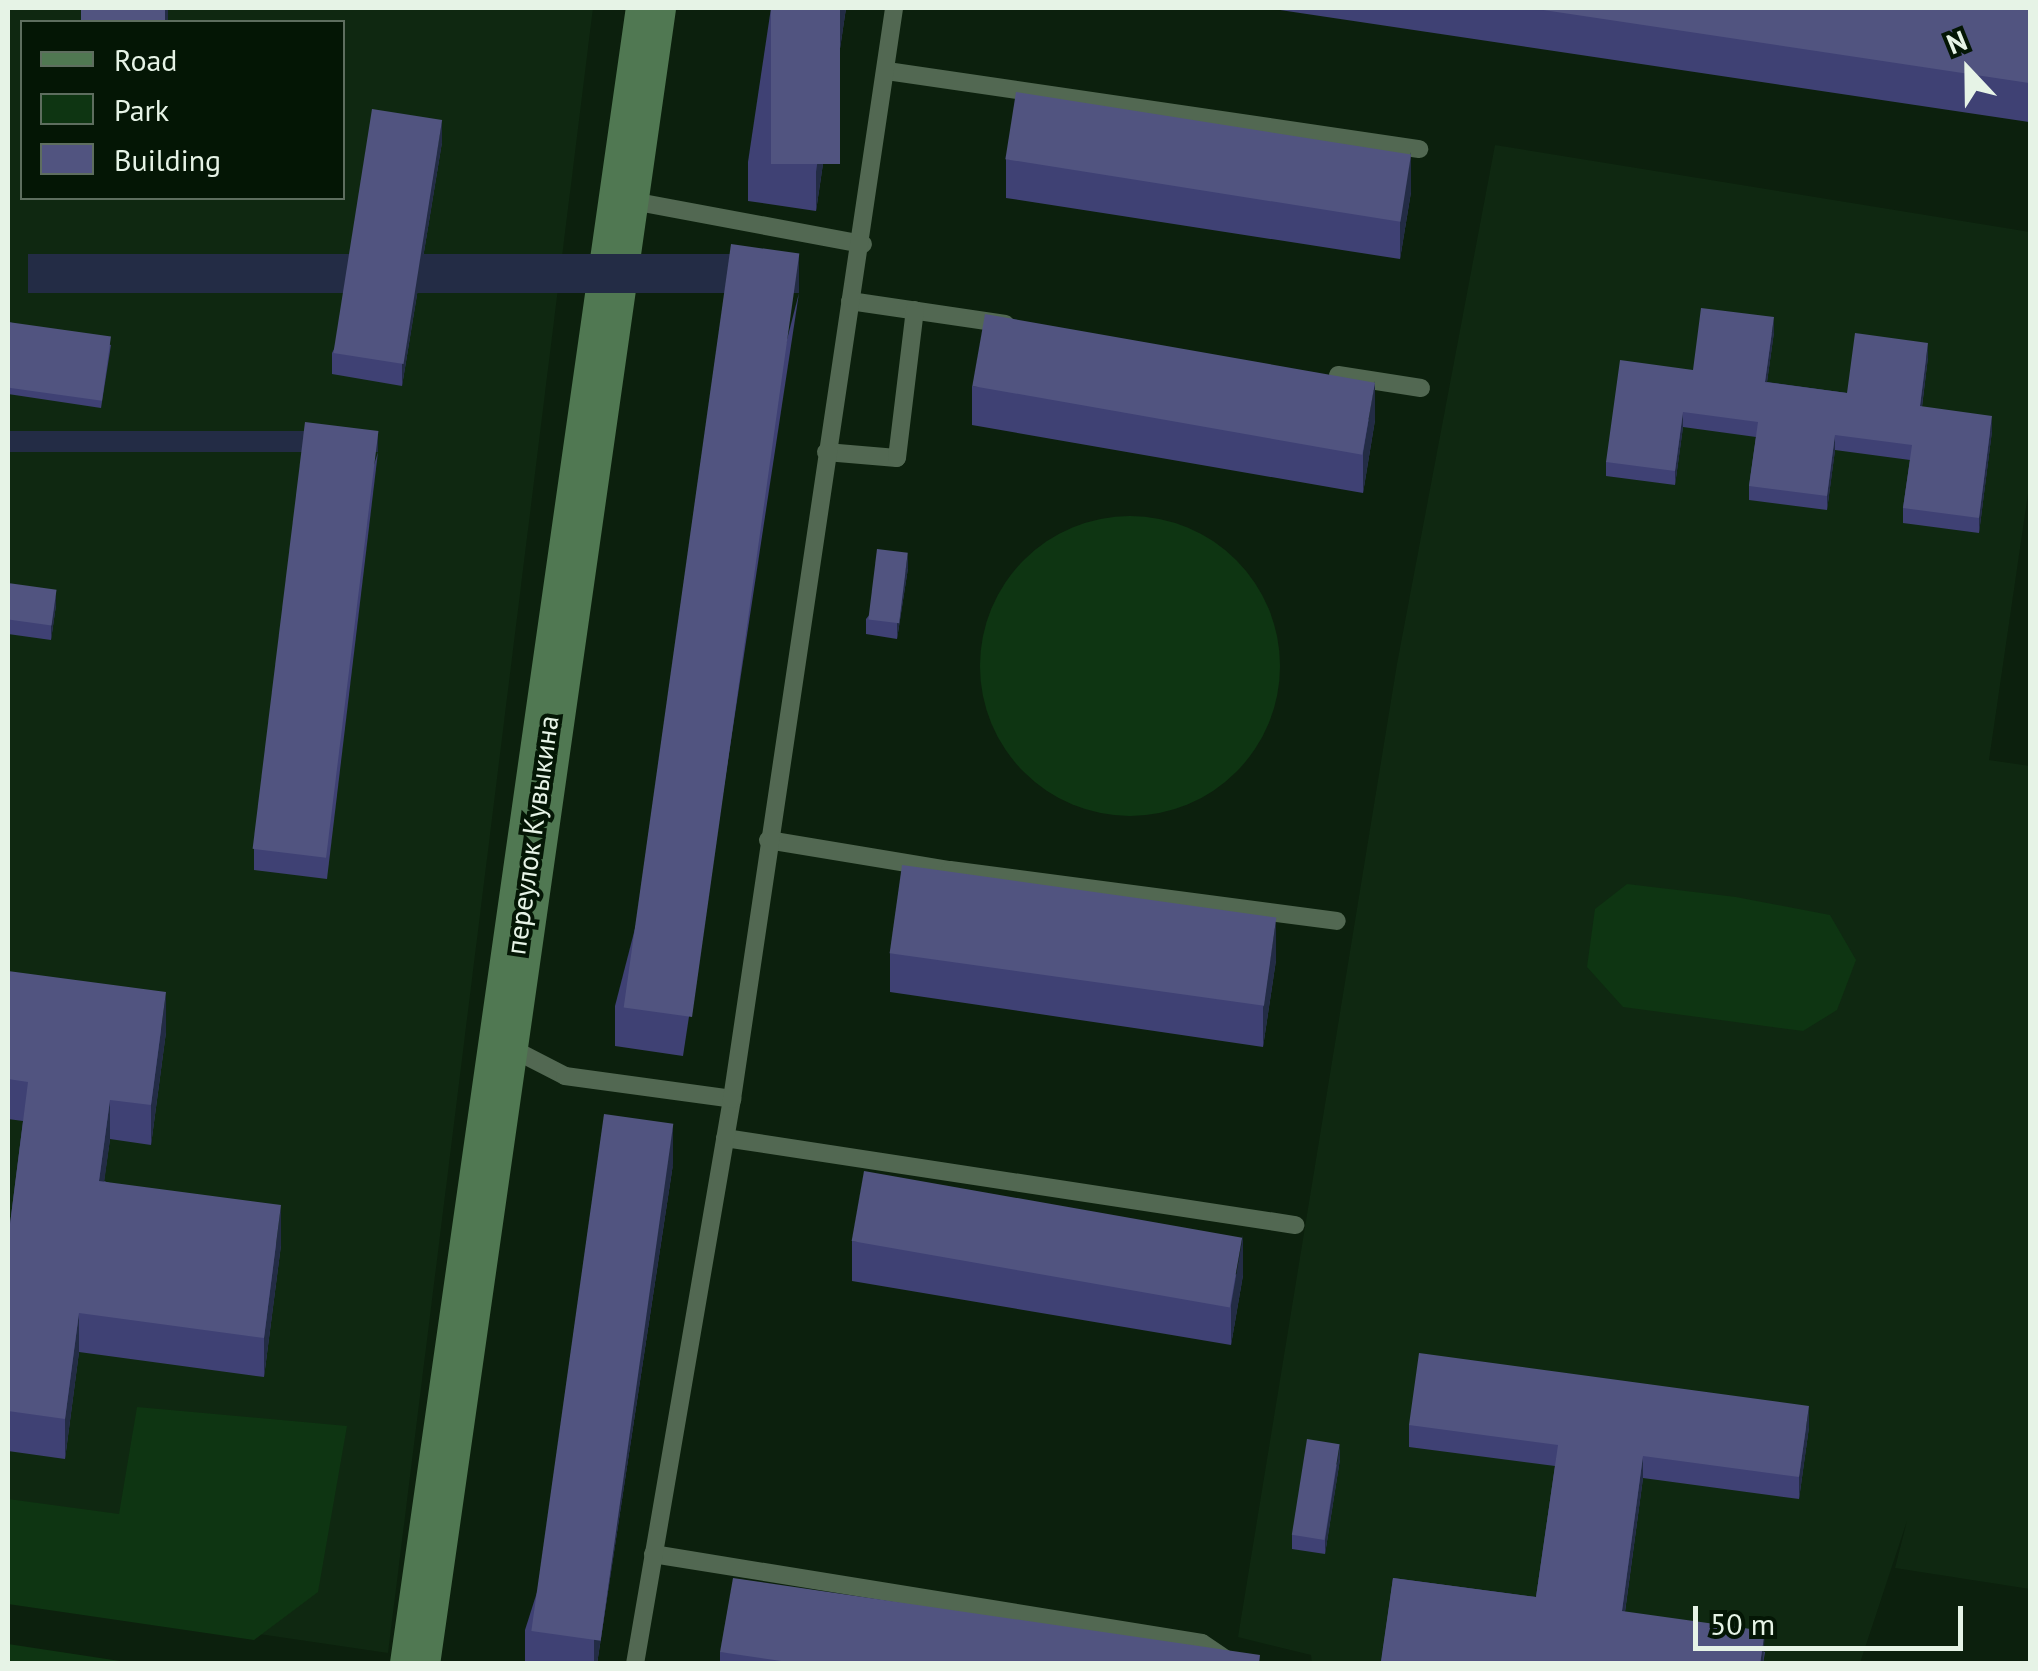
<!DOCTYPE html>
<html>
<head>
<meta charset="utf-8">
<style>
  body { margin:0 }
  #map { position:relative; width:2038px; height:1671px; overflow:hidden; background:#0c200d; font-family:"PT Sans",sans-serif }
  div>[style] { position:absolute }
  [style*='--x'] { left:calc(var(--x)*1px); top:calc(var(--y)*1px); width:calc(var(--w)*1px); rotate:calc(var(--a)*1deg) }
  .built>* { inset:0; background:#0f2811 }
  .green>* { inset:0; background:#0e3512 }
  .round { border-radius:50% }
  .service>* { height:18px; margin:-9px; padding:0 9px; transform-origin:9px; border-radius:9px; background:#526852 }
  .secondary>* { height:50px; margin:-25px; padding:0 25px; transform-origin:25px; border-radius:25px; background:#507852 }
  .wall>* { inset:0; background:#3f4174 }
  .shaded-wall>* { inset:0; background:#232c45; transform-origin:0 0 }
  .building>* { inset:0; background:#515480; transform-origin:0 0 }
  span { translate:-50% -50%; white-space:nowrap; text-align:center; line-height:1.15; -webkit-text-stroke:8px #041605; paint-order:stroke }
  .street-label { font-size:28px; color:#e6f3e6 }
  .frame { position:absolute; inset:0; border:10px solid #e6f3e6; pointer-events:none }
  .legend { position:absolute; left:20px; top:20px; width:325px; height:180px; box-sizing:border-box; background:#041605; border:2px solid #5e6e5f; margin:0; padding:12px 18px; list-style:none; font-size:30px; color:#e6f3e6 }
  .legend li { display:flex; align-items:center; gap:20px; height:50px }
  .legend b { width:50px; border:2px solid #5e6e5f }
  .north { position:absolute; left:1918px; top:20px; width:100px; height:100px; -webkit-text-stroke:8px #041605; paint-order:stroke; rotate:338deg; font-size:28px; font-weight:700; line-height:40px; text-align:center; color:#e6f3e6 }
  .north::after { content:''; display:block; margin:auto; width:35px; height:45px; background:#e6f3e6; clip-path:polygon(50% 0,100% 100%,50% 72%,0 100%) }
  .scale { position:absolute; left:1693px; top:1606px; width:270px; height:45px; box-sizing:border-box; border:5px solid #e6f3e6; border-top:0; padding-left:12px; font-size:30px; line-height:35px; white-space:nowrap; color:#e6f3e6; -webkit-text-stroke:8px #041605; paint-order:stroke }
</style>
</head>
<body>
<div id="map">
  <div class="built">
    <div style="clip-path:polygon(evenodd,8px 8px,593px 8px,388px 1653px,8px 1597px,8px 8px,22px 22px,342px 22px,342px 198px,22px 198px,22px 22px)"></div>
    <div style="clip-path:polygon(1495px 145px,2030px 232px,2030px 480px,1989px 760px,2030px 766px,2030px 1589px,1895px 1568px,1907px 1521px,1860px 1663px,1312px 1664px,1311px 1655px,1238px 1637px,1397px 664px)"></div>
  </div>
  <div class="green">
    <div class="round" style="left:980px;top:516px;width:300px;height:300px"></div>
    <div style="clip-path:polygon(1627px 884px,1736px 897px,1830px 915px,1856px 960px,1837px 1010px,1803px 1031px,1623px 1007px,1587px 967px,1595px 909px)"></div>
    <div style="clip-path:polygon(137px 1407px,347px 1426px,318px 1592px,254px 1640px,8px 1604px,8px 1499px,119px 1514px)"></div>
    <div style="clip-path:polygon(8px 1644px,133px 1663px,8px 1663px)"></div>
  </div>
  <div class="service">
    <div style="--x:887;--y:71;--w:538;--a:8.34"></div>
    <div style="--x:627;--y:200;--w:240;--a:10.6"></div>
    <div style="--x:850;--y:301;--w:157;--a:8.4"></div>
    <div style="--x:1338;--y:375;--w:84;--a:8.9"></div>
    <div style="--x:826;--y:452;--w:71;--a:4.8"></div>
    <div style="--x:897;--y:458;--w:149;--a:-83.1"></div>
    <div style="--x:768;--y:840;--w:184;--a:9.4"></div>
    <div style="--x:950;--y:870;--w:390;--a:7.5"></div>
    <div style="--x:507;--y:1046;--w:65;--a:27.3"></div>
    <div style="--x:565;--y:1076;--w:169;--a:7.8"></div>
    <div style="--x:725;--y:1138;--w:577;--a:8.68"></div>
    <div style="--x:653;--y:1554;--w:556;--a:9.21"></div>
    <div style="--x:1202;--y:1643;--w:37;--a:34"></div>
    <div style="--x:635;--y:1664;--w:573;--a:-80.26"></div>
    <div style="--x:732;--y:1099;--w:1103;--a:-81.55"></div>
  </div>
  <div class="secondary">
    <div style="--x:415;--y:1664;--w:1673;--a:-81.89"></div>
  </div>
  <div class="wall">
    <div style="clip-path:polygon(771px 8px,846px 8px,816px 211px,748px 201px,748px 162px)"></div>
    <div style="clip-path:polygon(1267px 8px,2030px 8px,2029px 122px)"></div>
    <div style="clip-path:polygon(442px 142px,402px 386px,332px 374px,332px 353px)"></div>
    <div style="clip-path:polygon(1006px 159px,1411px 192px,1400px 259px,1006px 198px)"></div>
    <div style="clip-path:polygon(799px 293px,683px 1056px,615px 1046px,615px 1006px)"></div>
    <div style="clip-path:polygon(8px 322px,111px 345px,101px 408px,8px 394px)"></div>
    <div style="clip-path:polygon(1774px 332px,1767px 382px,1847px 393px,1928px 357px,1922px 407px,1992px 431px,1979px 533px,1903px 523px,1903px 508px,1910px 460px,1835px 450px,1827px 510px,1749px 500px,1749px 486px,1756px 437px,1683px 427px,1675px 485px,1606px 476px,1606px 462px,1693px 370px)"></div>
    <div style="clip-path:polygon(972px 386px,1375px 420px,1363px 493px,972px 425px)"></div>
    <div style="clip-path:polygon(378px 452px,327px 879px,254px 870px,254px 849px)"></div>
    <div style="clip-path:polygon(908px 568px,897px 639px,866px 634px,866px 619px)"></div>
    <div style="clip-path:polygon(8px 583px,56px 605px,51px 640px,8px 634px)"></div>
    <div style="clip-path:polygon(890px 953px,1276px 960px,1263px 1047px,890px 992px)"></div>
    <div style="clip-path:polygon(8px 971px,166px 1032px,151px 1145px,110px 1139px,104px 1181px,281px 1245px,264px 1377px,79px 1352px,65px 1459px,8px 1451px,8px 1240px,23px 1121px,8px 1119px)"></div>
    <div style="clip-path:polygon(673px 1164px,597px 1664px,525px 1664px,525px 1630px)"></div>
    <div style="clip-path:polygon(852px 1241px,1243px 1275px,1231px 1345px,852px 1281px)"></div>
    <div style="clip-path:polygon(1409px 1425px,1809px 1427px,1799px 1499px,1643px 1478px,1625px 1612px,1765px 1652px,1763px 1664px,1381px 1664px,1393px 1578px,1536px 1597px,1555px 1466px,1409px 1447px)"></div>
    <div style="clip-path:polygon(1340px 1459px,1325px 1554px,1292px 1549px,1292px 1535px)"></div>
    <div style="clip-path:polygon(720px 1652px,1260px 1664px,720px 1664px)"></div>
  </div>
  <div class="shaded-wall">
    <div style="left:165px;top:8px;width:3px;height:14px"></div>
    <div style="clip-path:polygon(840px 8px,846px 8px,816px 211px,816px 172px)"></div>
    <div style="clip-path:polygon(2030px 75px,2030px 114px,2029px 122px,2029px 83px)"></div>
    <div style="clip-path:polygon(442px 120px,442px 142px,402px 386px,402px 364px)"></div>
    <div style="clip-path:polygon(1411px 152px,1411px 192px,1400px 259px,1400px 219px)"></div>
    <div style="left:799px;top:254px;width:39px;height:771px;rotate:90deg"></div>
    <div style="clip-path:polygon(1774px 317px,1774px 332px,1765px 396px,1765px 382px)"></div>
    <div style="clip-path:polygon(1928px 343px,1928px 357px,1920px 421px,1920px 406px)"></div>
    <div style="clip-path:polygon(1375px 381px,1375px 420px,1363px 493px,1363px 453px)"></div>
    <div style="clip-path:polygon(1683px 412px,1683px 427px,1675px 485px,1675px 471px)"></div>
    <div style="clip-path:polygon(1992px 416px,1992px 431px,1979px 533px,1979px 518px)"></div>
    <div style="left:378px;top:431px;width:21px;height:429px;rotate:90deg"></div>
    <div style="clip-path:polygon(1835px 435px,1835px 450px,1827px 510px,1827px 496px)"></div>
    <div style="clip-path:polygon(908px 553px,908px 568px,897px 639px,897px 624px)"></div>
    <div style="clip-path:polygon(56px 590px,56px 605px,51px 640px,51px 626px)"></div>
    <div style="clip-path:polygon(1276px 920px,1276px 960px,1263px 1047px,1263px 1008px)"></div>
    <div style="clip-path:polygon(166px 992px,166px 1032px,151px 1145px,151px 1105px)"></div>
    <div style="clip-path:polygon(110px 1100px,110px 1139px,99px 1220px,99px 1181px)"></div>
    <div style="clip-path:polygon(673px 1124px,673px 1164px,597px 1664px,594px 1664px,594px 1640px)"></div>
    <div style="clip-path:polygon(281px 1205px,281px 1245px,264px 1377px,264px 1338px)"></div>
    <div style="clip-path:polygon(1243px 1235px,1243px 1275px,1231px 1345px,1231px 1305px)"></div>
    <div style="clip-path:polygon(79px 1313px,79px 1352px,65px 1459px,65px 1419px)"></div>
    <div style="clip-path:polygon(1809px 1406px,1809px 1427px,1799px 1499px,1799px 1477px)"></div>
    <div style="clip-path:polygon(1340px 1444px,1340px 1459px,1325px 1554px,1325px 1540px)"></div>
    <div style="clip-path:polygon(1643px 1456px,1643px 1478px,1622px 1633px,1622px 1611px)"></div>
    <div style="clip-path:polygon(1765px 1631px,1763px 1664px,1760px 1664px)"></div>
  </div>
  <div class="building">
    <div style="left:81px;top:8px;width:84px;height:14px"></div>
    <div style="left:771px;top:8px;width:69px;height:156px"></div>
    <div style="clip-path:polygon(1530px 8px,2030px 8px,2030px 75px,2029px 83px)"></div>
    <div style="left:1016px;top:92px;width:400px;height:68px;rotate:9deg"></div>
    <div style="left:372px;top:109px;width:71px;height:247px;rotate:9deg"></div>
    <div style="left:731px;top:244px;width:69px;height:771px;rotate:8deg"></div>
    <div style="clip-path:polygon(1701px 308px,1774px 317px,1765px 382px,1847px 393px,1855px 333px,1928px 343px,1920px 406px,1992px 416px,1979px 518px,1903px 508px,1912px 445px,1835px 435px,1827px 496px,1749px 486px,1758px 422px,1683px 412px,1675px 471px,1606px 462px,1620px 360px,1693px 370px)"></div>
    <div style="left:985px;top:314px;width:396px;height:73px;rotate:10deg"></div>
    <div style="left:8px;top:322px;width:104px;height:65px;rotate:8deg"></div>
    <div style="left:305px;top:422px;width:74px;height:430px;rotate:7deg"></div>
    <div style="left:877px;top:549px;width:31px;height:71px;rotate:7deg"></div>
    <div style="left:8px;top:583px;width:49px;height:36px;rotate:8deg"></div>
    <div style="left:902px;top:865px;width:378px;height:89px;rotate:8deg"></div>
    <div style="clip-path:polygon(8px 971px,166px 992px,151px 1105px,110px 1100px,99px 1181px,281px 1205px,264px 1338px,79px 1313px,65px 1419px,8px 1411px,8px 1240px,28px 1082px,8px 1079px)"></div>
    <div style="left:604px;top:1114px;width:70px;height:522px;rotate:8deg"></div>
    <div style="left:864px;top:1171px;width:384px;height:71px;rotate:10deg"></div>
    <div style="clip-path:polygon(1419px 1353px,1809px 1406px,1799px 1477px,1643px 1456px,1622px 1611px,1765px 1631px,1760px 1664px,1400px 1664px,1381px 1661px,1393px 1578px,1536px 1597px,1558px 1445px,1409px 1425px)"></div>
    <div style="left:1307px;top:1439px;width:33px;height:97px;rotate:9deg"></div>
    <div style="clip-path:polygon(733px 1578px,1260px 1655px,1259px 1664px,802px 1664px,720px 1652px)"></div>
  </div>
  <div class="street-label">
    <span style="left:532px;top:835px;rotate:-82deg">переулок Кувыкина</span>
  </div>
  <div class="frame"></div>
  <ul class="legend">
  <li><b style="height:12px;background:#507852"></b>Road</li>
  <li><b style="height:28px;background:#0e3512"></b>Park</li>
  <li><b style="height:28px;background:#515480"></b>Building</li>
  </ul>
  <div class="north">N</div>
  <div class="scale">50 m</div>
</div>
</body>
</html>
